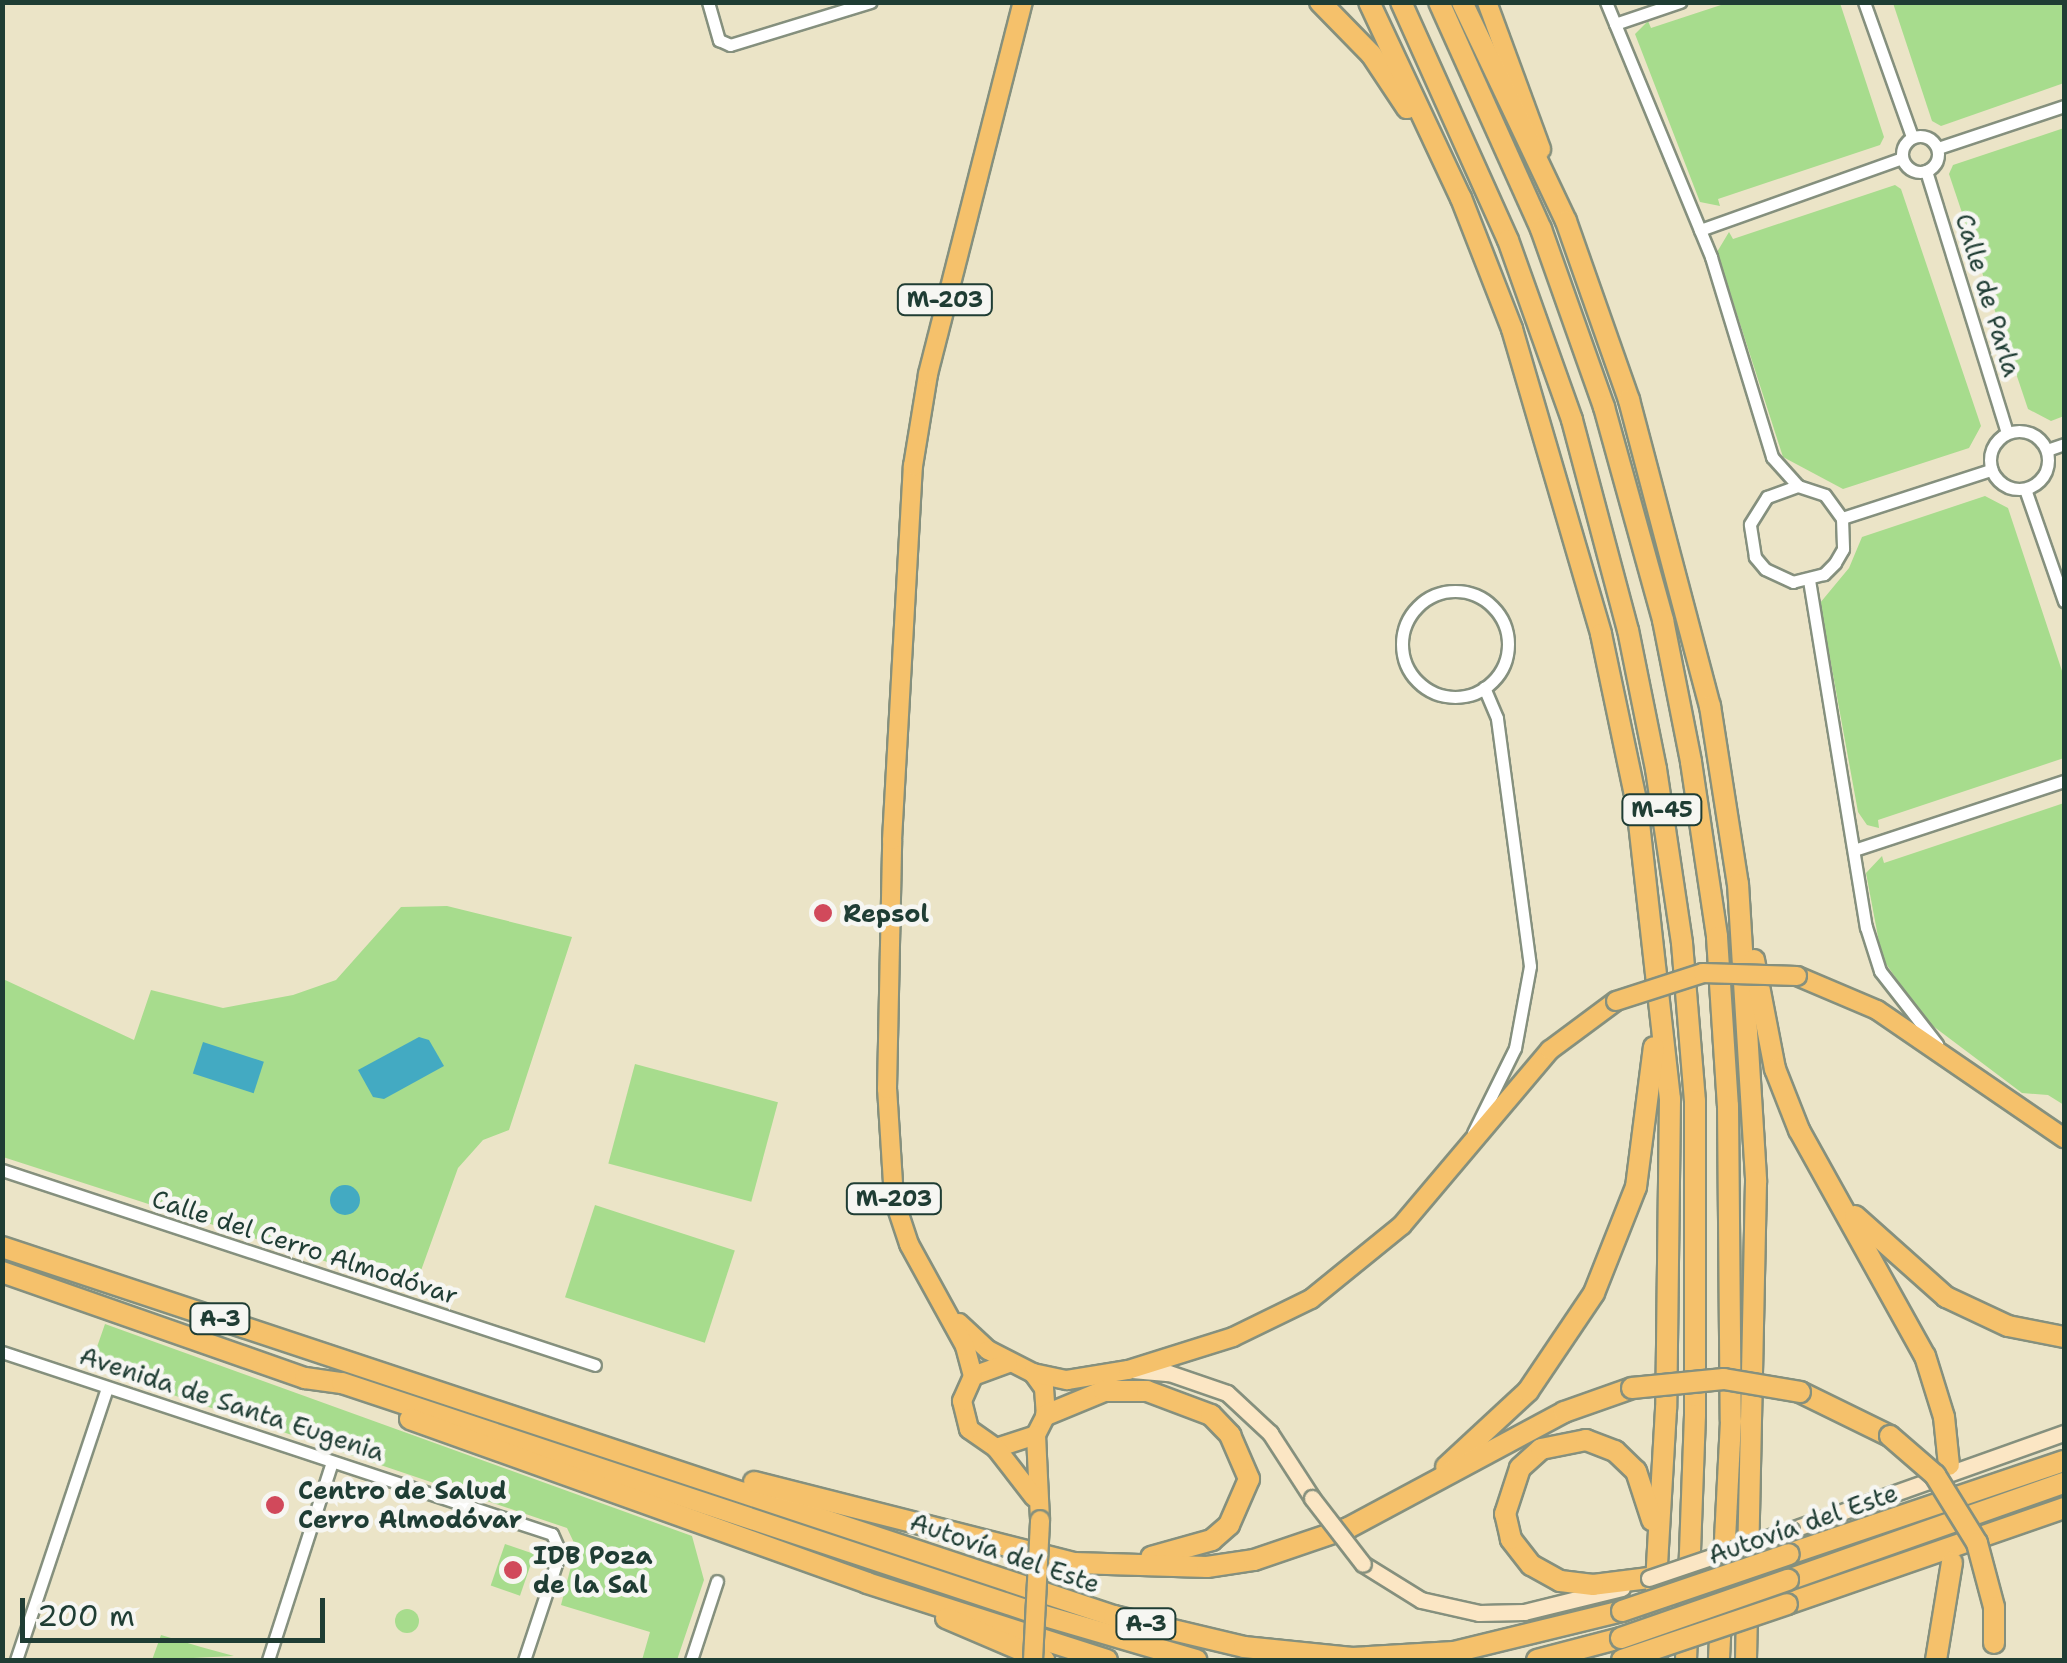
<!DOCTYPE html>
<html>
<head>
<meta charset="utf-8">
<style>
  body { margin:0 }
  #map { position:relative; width:2067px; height:1663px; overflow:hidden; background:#ebe4c7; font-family:"Shantell Sans",sans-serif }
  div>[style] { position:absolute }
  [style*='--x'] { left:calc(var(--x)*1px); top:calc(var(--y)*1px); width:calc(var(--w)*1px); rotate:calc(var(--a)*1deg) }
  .green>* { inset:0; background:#a7dc8d; transform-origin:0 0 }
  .round { border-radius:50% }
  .water>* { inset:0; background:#43aac2; transform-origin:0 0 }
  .roads { filter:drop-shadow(2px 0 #85907e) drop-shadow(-2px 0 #85907e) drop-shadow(0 2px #85907e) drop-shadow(0 -2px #85907e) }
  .minor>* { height:11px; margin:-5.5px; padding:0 5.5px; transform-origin:5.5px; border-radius:5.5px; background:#fff }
  .minor>.ring { margin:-5.5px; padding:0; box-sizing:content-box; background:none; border:11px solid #fff; border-radius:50% }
  .secondary>* { height:15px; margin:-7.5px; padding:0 7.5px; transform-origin:7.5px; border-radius:7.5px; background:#fbe6c4 }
  .primary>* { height:18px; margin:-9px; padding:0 9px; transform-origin:9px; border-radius:9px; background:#f5c16b }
  .motorway>* { height:20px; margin:-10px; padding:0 10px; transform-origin:10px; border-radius:10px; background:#f5c16b }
  .bridges { filter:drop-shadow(2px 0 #85907e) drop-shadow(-2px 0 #85907e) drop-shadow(0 2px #85907e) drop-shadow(0 -2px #85907e) }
  .secondary-bridge>* { height:15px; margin:-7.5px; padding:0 7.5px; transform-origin:7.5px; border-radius:7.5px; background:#fbe6c4 }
  .primary-bridge>* { height:18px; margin:-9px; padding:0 9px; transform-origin:9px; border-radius:9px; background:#f5c16b }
  .motorway-bridge>* { height:20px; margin:-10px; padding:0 10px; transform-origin:10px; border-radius:10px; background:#f5c16b }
  .dots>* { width:28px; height:28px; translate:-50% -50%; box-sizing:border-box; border:5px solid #f6f6f2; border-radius:50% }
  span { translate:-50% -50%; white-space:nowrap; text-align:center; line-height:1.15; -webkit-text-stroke:9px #f6f6f2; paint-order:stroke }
  .shield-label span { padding:2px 8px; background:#f6f6f2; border:2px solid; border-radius:8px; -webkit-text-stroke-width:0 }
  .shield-label { font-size:22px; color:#1f3d34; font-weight:700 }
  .street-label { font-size:25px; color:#1f3d34 }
  .poi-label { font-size:25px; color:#1f3d34; font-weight:700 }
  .left { translate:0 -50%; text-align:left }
  .frame { position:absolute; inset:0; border:5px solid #1f3d34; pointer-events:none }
  .scale { position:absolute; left:20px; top:1598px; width:305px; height:45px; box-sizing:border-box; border:5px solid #1f3d34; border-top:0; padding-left:12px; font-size:30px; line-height:35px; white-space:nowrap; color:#1f3d34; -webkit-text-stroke:8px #f6f6f2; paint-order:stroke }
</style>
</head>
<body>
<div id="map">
  <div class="green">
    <div style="clip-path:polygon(1727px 3px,1840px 3px,1884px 137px,1880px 145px,1718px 199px,1720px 206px,1700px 202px,1635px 34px,1648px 21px,1651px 28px)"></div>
    <div style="clip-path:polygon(1893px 3px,2064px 3px,2064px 83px,1941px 126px,1932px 121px)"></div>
    <div style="clip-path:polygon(2064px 128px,2064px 416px,2051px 421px,2028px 409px,1949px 174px,1953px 165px)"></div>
    <div style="clip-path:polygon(1895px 185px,1901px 189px,1981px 426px,1969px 448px,1843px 489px,1783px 457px,1717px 252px,1729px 232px,1733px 239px)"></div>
    <div style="clip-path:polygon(1985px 496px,2008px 508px,2064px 677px,2064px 758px,1878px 820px,1879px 828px,1867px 825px,1858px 812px,1820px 603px,1849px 568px,1862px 537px)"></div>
    <div style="clip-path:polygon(2064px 803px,2064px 1105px,2048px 1095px,2022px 1093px,1925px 1020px,1882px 958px,1866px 873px,1882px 856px,1884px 863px)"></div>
    <div style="clip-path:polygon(447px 906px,572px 937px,509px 1130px,483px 1140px,458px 1168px,414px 1290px,3px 1157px,3px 979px,134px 1040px,151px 990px,223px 1008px,293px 995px,336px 980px,401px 907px)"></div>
    <div style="left:635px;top:1064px;width:148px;height:103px;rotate:15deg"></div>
    <div style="left:595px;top:1205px;width:147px;height:97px;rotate:18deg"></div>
    <div style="clip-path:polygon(105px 1324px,692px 1536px,704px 1580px,677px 1660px,642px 1660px,650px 1632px,561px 1605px,576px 1547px,567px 1528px,90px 1367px)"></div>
    <div style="left:505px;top:1544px;width:31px;height:44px;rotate:19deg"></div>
    <div class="round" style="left:395px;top:1609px;width:24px;height:24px"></div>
    <div style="clip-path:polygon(161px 1635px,201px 1647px,234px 1656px,152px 1660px)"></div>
  </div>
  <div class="water">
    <div style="clip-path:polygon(419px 1037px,429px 1040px,444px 1066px,384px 1099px,373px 1097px,358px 1070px)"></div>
    <div style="left:203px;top:1042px;width:64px;height:33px;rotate:18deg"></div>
    <div class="round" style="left:330px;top:1185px;width:30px;height:30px"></div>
  </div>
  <div class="roads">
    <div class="minor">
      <div style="--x:708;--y:2;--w:40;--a:74"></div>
      <div style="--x:719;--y:40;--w:12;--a:24"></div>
      <div style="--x:730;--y:45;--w:147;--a:-17"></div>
      <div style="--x:1606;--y:2;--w:276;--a:67.6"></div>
      <div style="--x:1711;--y:257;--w:209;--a:73"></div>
      <div style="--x:1772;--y:457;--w:39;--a:48"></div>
      <div style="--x:1798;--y:486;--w:28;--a:18"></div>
      <div style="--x:1825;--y:495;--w:29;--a:54"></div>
      <div style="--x:1842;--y:518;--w:31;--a:88"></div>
      <div style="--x:1843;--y:549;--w:16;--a:120"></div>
      <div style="--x:1835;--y:563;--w:16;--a:135"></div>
      <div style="--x:1824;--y:574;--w:32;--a:166"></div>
      <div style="--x:1793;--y:582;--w:31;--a:-155"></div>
      <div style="--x:1765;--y:569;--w:16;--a:-130"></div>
      <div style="--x:1755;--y:557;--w:33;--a:-99"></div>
      <div style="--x:1750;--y:524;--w:32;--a:-58"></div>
      <div style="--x:1767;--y:497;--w:33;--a:-20"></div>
      <div style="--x:1864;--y:2;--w:143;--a:70.4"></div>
      <div style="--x:1615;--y:24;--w:69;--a:-18.7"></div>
      <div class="ring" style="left:1902px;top:136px;width:25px;height:25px"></div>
      <div style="--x:1938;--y:148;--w:133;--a:-18.4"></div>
      <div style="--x:1926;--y:171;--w:274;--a:72.8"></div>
      <div style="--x:1700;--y:230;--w:214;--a:-19.6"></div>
      <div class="ring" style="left:1990px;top:431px;width:47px;height:47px"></div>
      <div style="--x:2047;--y:450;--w:18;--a:-19"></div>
      <div style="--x:2025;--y:489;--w:119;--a:70.8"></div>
      <div style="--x:1842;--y:518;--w:157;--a:-17.9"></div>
      <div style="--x:1809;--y:580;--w:352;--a:80.7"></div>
      <div style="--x:1866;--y:927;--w:46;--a:72.3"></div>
      <div style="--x:1880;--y:971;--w:93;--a:52"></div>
      <div class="ring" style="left:1402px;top:591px;width:95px;height:95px"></div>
      <div style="--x:1854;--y:850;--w:221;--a:-18.2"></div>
      <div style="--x:1473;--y:1133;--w:95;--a:-63.7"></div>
      <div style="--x:1515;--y:1048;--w:83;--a:-79.6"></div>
      <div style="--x:1530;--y:966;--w:250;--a:-97.6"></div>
      <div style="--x:1497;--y:718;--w:33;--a:-113"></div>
      <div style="--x:2;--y:1170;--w:624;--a:18.2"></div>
      <div style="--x:2;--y:1352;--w:579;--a:18.31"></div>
      <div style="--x:552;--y:1534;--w:20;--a:66"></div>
      <div style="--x:560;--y:1552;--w:114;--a:108.4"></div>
      <div style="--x:16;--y:1660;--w:287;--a:-71.5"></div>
      <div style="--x:268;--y:1660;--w:208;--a:-72.1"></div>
      <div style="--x:691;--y:1660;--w:83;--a:-71.8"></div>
    </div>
    <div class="secondary">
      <div style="--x:1132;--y:1370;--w:37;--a:5"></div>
      <div style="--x:1169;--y:1373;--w:61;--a:19"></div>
      <div style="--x:1227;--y:1393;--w:59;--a:42.9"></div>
      <div style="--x:1270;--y:1433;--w:77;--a:57.1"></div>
      <div style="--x:1791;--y:1530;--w:290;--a:-19.6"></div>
      <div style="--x:1363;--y:1564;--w:68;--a:31.8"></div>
      <div style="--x:1421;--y:1600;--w:59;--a:12.6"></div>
      <div style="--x:1479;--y:1613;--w:45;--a:-1.3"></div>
      <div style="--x:1524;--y:1612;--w:101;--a:-13.8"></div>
    </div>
    <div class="primary">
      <div style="--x:1487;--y:2;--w:157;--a:69.8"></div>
      <div style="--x:1797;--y:976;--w:87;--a:23"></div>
      <div style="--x:1877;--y:1010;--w:227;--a:34.4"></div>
      <div style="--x:959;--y:1323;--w:40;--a:43"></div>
      <div style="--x:988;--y:1350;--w:51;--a:27.1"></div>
      <div style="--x:1033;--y:1373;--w:19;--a:54"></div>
      <div style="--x:1044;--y:1388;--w:27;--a:86"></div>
      <div style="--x:1046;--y:1415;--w:22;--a:117"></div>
      <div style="--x:1036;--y:1435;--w:42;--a:162"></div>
      <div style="--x:996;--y:1448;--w:33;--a:-145"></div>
      <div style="--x:969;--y:1429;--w:29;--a:-104"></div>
      <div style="--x:962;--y:1401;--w:27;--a:-66"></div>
      <div style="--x:973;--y:1376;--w:37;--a:-20"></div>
      <div style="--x:1033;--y:1373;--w:35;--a:12"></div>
      <div style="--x:1067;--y:1380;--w:62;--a:-9.3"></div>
      <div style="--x:1128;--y:1370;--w:110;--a:-17.4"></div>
      <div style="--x:1233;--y:1337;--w:87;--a:-26"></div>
      <div style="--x:1311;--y:1299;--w:117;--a:-39.1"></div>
      <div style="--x:1402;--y:1225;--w:229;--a:-49.8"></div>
      <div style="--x:1550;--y:1050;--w:82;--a:-36.6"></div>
      <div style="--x:973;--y:1376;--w:31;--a:-105"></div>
      <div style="--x:965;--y:1346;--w:116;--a:-118.8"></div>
      <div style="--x:909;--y:1244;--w:47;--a:-108.4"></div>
      <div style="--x:894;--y:1199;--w:110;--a:-93.6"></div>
      <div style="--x:887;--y:1089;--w:249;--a:-88.8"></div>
      <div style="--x:892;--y:840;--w:375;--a:-86.8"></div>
      <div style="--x:913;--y:466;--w:93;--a:-80.7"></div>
      <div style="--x:928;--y:374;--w:384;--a:-75.7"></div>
      <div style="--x:1036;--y:1435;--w:85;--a:87.3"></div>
      <div style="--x:996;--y:1448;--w:62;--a:52.2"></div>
    </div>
    <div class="motorway">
      <div style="--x:1320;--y:2;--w:73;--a:45.6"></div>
      <div style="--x:1371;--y:54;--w:65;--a:56.3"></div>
      <div style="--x:1369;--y:2;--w:217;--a:64.9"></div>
      <div style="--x:1461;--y:198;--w:141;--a:68.7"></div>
      <div style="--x:1512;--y:329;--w:318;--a:73.7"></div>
      <div style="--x:1601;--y:634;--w:175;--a:78.1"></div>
      <div style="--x:1637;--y:805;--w:296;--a:83.6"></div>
      <div style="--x:1670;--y:1099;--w:310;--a:90.7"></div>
      <div style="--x:1666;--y:1409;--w:174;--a:93.3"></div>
      <div style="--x:1401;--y:2;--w:261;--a:65.8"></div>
      <div style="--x:1508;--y:240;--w:191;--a:70.4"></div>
      <div style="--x:1572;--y:420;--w:217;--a:75.1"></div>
      <div style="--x:1628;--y:630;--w:142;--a:78.6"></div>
      <div style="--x:1656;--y:769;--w:176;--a:81.5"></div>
      <div style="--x:1682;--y:943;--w:159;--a:85.3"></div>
      <div style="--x:1695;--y:1101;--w:314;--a:90"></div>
      <div style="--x:1695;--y:1415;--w:245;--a:92.1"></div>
      <div style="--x:1439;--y:2;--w:249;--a:65.8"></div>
      <div style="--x:1541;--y:229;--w:189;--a:70.5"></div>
      <div style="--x:1604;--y:407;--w:221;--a:74.5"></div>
      <div style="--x:1663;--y:620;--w:145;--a:78.8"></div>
      <div style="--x:1691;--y:762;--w:177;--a:81.5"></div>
      <div style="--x:1717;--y:937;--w:169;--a:86.3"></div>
      <div style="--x:1728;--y:1106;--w:315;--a:89.5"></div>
      <div style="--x:1731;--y:1421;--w:239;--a:92.9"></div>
      <div style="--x:1462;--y:2;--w:242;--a:64.6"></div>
      <div style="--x:1566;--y:221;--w:190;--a:70.6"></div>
      <div style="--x:1629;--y:400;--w:317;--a:75.2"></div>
      <div style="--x:1710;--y:706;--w:180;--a:81.1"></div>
      <div style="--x:1738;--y:884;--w:299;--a:86.5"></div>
      <div style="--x:1756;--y:1182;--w:478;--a:91.2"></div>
      <div style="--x:1754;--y:960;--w:111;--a:79.1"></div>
      <div style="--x:1775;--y:1069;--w:66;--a:68.5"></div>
      <div style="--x:1799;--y:1130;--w:259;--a:60.9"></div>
      <div style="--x:1925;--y:1356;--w:64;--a:72.7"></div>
      <div style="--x:1944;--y:1417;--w:48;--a:84.1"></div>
      <div style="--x:1855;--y:1216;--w:122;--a:41.7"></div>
      <div style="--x:1946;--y:1297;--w:68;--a:25.1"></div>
      <div style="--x:2008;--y:1326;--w:57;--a:11.1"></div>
      <div style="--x:2;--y:1247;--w:1172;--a:18.36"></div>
      <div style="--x:1114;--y:1616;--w:134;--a:13.4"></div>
      <div style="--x:1244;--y:1647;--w:109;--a:5.8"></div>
      <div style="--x:1352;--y:1658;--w:102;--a:-3.4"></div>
      <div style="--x:1454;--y:1652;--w:173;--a:-13.7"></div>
      <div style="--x:2;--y:1272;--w:321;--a:19.3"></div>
      <div style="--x:305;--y:1378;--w:37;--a:8"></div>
      <div style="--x:342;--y:1383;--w:733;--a:18.36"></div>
      <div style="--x:1038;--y:1614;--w:165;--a:16.2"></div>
      <div style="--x:1800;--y:1392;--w:100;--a:26.1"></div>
      <div style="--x:1046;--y:1415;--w:63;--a:-22.5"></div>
      <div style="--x:1104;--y:1391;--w:43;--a:0"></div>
      <div style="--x:1147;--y:1391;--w:68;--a:20.6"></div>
      <div style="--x:1211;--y:1415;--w:28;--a:46"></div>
      <div style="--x:1230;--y:1435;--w:48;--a:66.6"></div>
      <div style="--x:1249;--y:1479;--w:50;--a:113.5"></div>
      <div style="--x:1229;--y:1525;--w:23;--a:139"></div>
      <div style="--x:1212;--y:1540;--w:63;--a:164.4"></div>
      <div style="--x:410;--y:1419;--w:486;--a:19.7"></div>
      <div style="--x:867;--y:1583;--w:252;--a:17.8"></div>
      <div style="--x:1446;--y:1467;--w:112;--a:-42.8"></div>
      <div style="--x:1528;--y:1391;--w:118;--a:-56"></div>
      <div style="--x:1594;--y:1293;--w:114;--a:-68.4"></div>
      <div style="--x:1636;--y:1187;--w:141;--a:-82.7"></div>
      <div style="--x:754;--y:1482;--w:330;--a:14.2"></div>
      <div style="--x:1074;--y:1563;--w:133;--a:1.7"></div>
      <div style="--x:1207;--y:1567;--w:48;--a:-8.5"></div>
      <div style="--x:1254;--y:1560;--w:99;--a:-18.8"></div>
      <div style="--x:1348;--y:1528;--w:245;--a:-28.2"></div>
      <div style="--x:1564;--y:1412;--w:72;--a:-19.4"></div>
      <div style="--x:1789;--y:1554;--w:290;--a:-18.7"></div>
      <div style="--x:1649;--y:1578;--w:56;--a:172.9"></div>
      <div style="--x:1593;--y:1585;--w:33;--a:-173"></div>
      <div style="--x:1560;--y:1581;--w:33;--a:-151"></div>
      <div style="--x:1531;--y:1565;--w:33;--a:-128"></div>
      <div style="--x:1511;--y:1539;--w:26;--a:-103"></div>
      <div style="--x:1505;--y:1514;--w:48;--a:-71.9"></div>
      <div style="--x:1520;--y:1468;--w:28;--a:-42"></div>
      <div style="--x:1541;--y:1449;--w:46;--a:-11.3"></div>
      <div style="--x:1586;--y:1440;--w:31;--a:21"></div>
      <div style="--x:1615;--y:1451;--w:29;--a:44"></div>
      <div style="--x:1636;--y:1471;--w:52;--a:71.9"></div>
      <div style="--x:1788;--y:1580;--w:293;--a:-19.4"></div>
      <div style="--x:1656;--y:1584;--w:76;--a:89.2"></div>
      <div style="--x:1787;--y:1604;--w:293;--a:-19.1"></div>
      <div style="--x:946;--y:1618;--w:107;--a:23.2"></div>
      <div style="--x:1537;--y:1660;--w:87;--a:-14.7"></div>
      <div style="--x:1936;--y:1660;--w:99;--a:-80.7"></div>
    </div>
  </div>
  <div class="bridges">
    <div class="secondary-bridge">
      <div style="--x:1312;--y:1498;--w:83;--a:52.3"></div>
      <div style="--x:1649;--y:1578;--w:150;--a:-18.7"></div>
    </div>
    <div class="primary-bridge">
      <div style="--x:1616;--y:1001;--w:91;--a:-17.8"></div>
      <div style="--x:1703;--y:973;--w:94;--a:1.8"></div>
      <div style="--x:1033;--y:1660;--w:140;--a:-87.1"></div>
    </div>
    <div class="motorway-bridge">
      <div style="--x:1632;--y:1388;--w:92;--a:-5.6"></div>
      <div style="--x:1724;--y:1379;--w:77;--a:9.7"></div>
      <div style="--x:1890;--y:1436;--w:60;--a:40.9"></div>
      <div style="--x:1935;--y:1475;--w:80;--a:58.3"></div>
      <div style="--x:1977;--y:1543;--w:66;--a:75.1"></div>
      <div style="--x:1994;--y:1607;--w:36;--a:90"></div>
      <div style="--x:1622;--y:1611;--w:176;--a:-18.8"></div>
      <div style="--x:1621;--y:1638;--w:177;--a:-19.2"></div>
      <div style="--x:1622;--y:1660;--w:174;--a:-18.7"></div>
    </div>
  </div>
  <div class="dots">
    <div style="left:823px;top:913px;background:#d1495b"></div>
    <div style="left:275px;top:1505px;background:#d1495b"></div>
    <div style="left:513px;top:1570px;background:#d1495b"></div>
  </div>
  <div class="shield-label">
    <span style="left:945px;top:300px">M-203</span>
    <span style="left:1662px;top:810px">M-45</span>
    <span style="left:894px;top:1199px">M-203</span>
    <span style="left:220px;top:1319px">A-3</span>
    <span style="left:1146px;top:1624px">A-3</span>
  </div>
  <div class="street-label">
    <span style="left:1988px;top:295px;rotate:73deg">Calle de Parla</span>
    <span style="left:305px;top:1247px;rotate:18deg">Calle del Cerro Almodóvar</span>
    <span style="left:232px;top:1404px;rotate:18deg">Avenida de Santa Eugenia</span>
    <span style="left:1803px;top:1524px;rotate:-19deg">Autovía del Este</span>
    <span style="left:1005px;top:1553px;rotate:19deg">Autovía del Este</span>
  </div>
  <div class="poi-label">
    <span class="left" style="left:843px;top:913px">Repsol</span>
    <span class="left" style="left:298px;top:1505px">Centro de Salud<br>Cerro Almodóvar</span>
    <span class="left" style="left:533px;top:1570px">IDB Poza<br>de la Sal</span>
  </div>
  <div class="frame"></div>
  <div class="scale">200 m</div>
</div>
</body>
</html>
